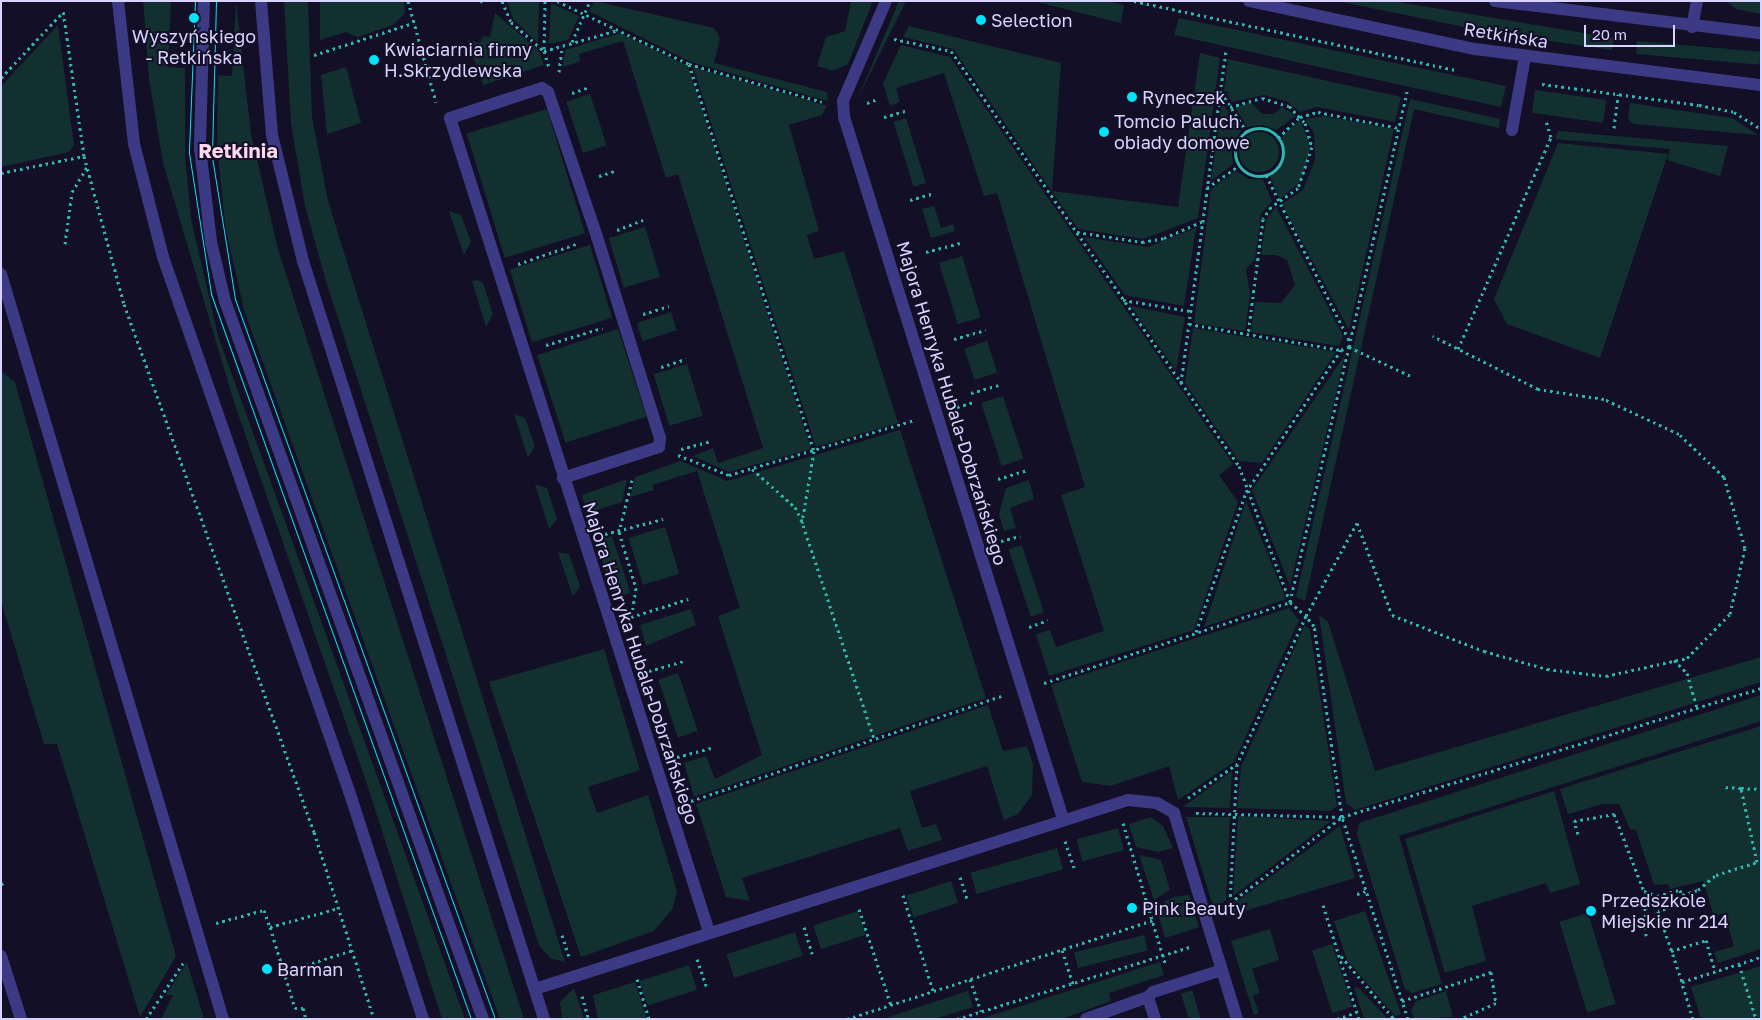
<!DOCTYPE html>
<html>
<head>
<meta charset="utf-8">
<style>
  body { margin:0 }
  #map { position:relative; width:1762px; height:1020px; overflow:hidden; background:#130f26; font-family:"Golos Text",sans-serif }
  div>[style] { position:absolute }
  [style*='--x'] { left:calc(var(--x)*1px); top:calc(var(--y)*1px); width:calc(var(--w)*1px); rotate:calc(var(--a)*1deg) }
  .green>* { inset:0; background:#12302f; transform-origin:0 0 }
  .round { border-radius:50% }
  .path>* { height:3px; margin-top:-1.5px; transform-origin:0; background:repeating-linear-gradient(90deg,#2fb8b0 0 2.5px,transparent 0 6.5px) }
  .path>.ring { margin:-1.5px; padding:0; box-sizing:content-box; background:none; border:3px solid #2fb8b0; border-radius:50% }
  .service>* { height:12px; margin:-6px; padding:0 6px; transform-origin:6px; border-radius:6px; background:#3d3a85 }
  .minor>* { height:12px; margin:-6px; padding:0 6px; transform-origin:6px; border-radius:6px; background:#3d3a85 }
  .tertiary>* { height:12px; margin:-6px; padding:0 6px; transform-origin:6px; border-radius:6px; background:#3d3a85 }
  .tram>* { height:1px; margin:-0.5px; padding:0 0.5px; transform-origin:0.5px; border-radius:0.5px; background:#00e5ff }
  .dots>* { width:14px; height:14px; translate:-50% -50%; box-sizing:border-box; border:2px solid #130f26; border-radius:50% }
  span { translate:-50% -50%; white-space:nowrap; text-align:center; line-height:1.15; -webkit-text-stroke:4px #130f26; paint-order:stroke }
  .poi-label { font-size:18px; color:#d9d4ff }
  .left { translate:0 -50%; text-align:left }
  .street-label { font-size:18px; color:#d9d4ff }
  .quarter-label { font-size:20px; color:#ffd6f0; font-weight:700 }
  .frame { position:absolute; inset:0; border:2px solid #d9d4ff; pointer-events:none }
  .scale { position:absolute; left:1584px; top:25px; width:91px; height:22px; box-sizing:border-box; border:2px solid #d9d4ff; border-top:0; padding-left:6px; font-size:15px; line-height:18px; white-space:nowrap; color:#d9d4ff; -webkit-text-stroke:4px #130f26; paint-order:stroke }
</style>
</head>
<body>
<div id="map">
  <div class="green">
    <div style="clip-path:polygon(143px 1px,171px 1px,168px 67px,185px 68px,185px 155px,191px 219px,218px 336px,465px 1019px,442px 1019px,367px 784px,234px 402px,163px 163px,149px 79px)"></div>
    <div style="clip-path:polygon(284px 1px,308px 1px,312px 117px,328px 201px,565px 962px,550px 958px,539px 945px,326px 281px,305px 206px,291px 124px)"></div>
    <div style="clip-path:polygon(320px 1px,404px 1px,405px 13px,393px 25px,358px 37px,346px 32px,320px 40px)"></div>
    <div style="clip-path:polygon(507px 1px,539px 1px,538px 43px,513px 19px)"></div>
    <div style="clip-path:polygon(594px 1px,714px 28px,720px 38px,714px 63px,827px 92px,828px 101px,691px 62px,589px 11px)"></div>
    <div style="clip-path:polygon(851px 1px,873px 1px,848px 64px,833px 71px,817px 66px,826px 37px,845px 31px)"></div>
    <div style="clip-path:polygon(899px 1px,906px 1px,857px 100px)"></div>
    <div style="clip-path:polygon(1033px 1px,1107px 1px,1124px 5px,1121px 23px)"></div>
    <div style="clip-path:polygon(1337px 1px,1392px 1px,1614px 38px,1612px 50px,1494px 33px)"></div>
    <div style="clip-path:polygon(1726px 1px,1761px 2px,1761px 14px,1736px 9px)"></div>
    <div style="clip-path:polygon(236px 2px,251px 134px,278px 249px,524px 1019px,500px 1019px,244px 310px,226px 230px,217px 149px,218px 75px,232px 76px)"></div>
    <div style="clip-path:polygon(551px 3px,579px 16px,568px 40px,549px 44px)"></div>
    <div style="clip-path:polygon(495px 13px,539px 51px,544px 65px,483px 85px,467px 40px,480px 43px,483px 36px,490px 37px)"></div>
    <div style="clip-path:polygon(1179px 18px,1506px 86px,1501px 107px,1174px 35px)"></div>
    <div style="clip-path:polygon(58px 25px,74px 145px,69px 152px,1px 167px,1px 86px)"></div>
    <div style="clip-path:polygon(909px 26px,1061px 63px,1052px 191px,1178px 207px,1200px 53px,1220px 58px,1198px 218px,1144px 239px,1078px 229px,953px 49px,903px 37px)"></div>
    <div style="clip-path:polygon(620px 33px,688px 66px,811px 449px,729px 472px,693px 456px,713px 448px,718px 463px,763px 448px,678px 174px,666px 178px,623px 41px,579px 54px,580px 61px,563px 67px,565px 50px)"></div>
    <div style="left:1637px;top:41px;width:124px;height:13px;rotate:5deg"></div>
    <div style="clip-path:polygon(901px 45px,950px 57px,1233px 464px,1219px 475px,1238px 502px,1194px 630px,1049px 676px,1036px 634px,1050px 630px,1056px 647px,1104px 631px,1061px 495px,1085px 487px,997px 193px,984px 196px,944px 73px,896px 88px,900px 102px,890px 106px,883px 83px)"></div>
    <div style="clip-path:polygon(1228px 59px,1401px 97px,1395px 122px,1317px 107px,1300px 112px,1288px 102px,1264px 95px,1232px 102px,1224px 90px)"></div>
    <div style="clip-path:polygon(346px 67px,361px 123px,327px 134px,321px 75px)"></div>
    <div style="clip-path:polygon(693px 67px,827px 106px,822px 115px,789px 125px,819px 231px,807px 235px,814px 259px,844px 251px,898px 423px,816px 447px)"></div>
    <div style="left:1535px;top:90px;width:72px;height:23px;rotate:8deg"></div>
    <div style="left:590px;top:94px;width:54px;height:25px;rotate:72deg"></div>
    <div style="clip-path:polygon(1410px 99px,1500px 119px,1499px 128px,1414px 109px,1305px 601px,1296px 597px)"></div>
    <div style="clip-path:polygon(1222px 102px,1241px 131px,1231px 145px,1233px 164px,1211px 181px)"></div>
    <div style="clip-path:polygon(1251px 102px,1262px 114px,1274px 114px,1282px 107px,1296px 116px,1276px 130px,1263px 125px,1247px 127px,1235px 107px)"></div>
    <div style="clip-path:polygon(1630px 103px,1732px 118px,1758px 135px,1633px 124px,1628px 119px)"></div>
    <div style="left:547px;top:109px;width:130px;height:84px;rotate:73deg"></div>
    <div style="clip-path:polygon(1323px 116px,1394px 129px,1349px 330px,1282px 204px,1303px 190px,1315px 160px,1314px 133px,1305px 119px)"></div>
    <div style="left:906px;top:118px;width:68px;height:13px;rotate:73deg"></div>
    <div style="clip-path:polygon(1300px 120px,1310px 144px,1308px 160px,1301px 181px,1280px 199px,1270px 177px,1285px 161px,1282px 136px)"></div>
    <div style="clip-path:polygon(1558px 131px,1728px 146px,1720px 176px,1667px 160px,1670px 149px,1555px 139px)"></div>
    <div class="round" style="left:1239px;top:132px;width:40px;height:40px"></div>
    <div style="clip-path:polygon(1558px 143px,1668px 154px,1600px 358px,1507px 324px,1494px 299px)"></div>
    <div style="clip-path:polygon(1236px 171px,1249px 179px,1263px 180px,1272px 201px,1261px 214px,1255px 259px,1246px 269px,1250px 295px,1245px 331px,1194px 323px,1211px 189px)"></div>
    <div style="clip-path:polygon(934px 206px,941px 228px,953px 224px,955px 231px,931px 238px,922px 209px)"></div>
    <div style="clip-path:polygon(1276px 207px,1343px 336px,1339px 346px,1251px 332px,1255px 302px,1281px 303px,1295px 285px,1287px 260px,1276px 255px,1261px 255px,1266px 220px)"></div>
    <div style="clip-path:polygon(449px 211px,461px 215px,471px 242px,464px 255px)"></div>
    <div style="left:645px;top:227px;width:52px;height:38px;rotate:73deg"></div>
    <div style="clip-path:polygon(1196px 228px,1184px 306px,1125px 295px,1084px 237px,1148px 247px)"></div>
    <div style="left:590px;top:245px;width:76px;height:84px;rotate:73deg"></div>
    <div style="left:962px;top:256px;width:64px;height:24px;rotate:73deg"></div>
    <div style="clip-path:polygon(477px 280px,483px 283px,493px 314px,486px 327px,472px 281px)"></div>
    <div style="clip-path:polygon(1131px 306px,1185px 317px,1176px 371px)"></div>
    <div style="left:671px;top:312px;width:19px;height:36px;rotate:72deg"></div>
    <div style="clip-path:polygon(1193px 328px,1336px 352px,1262px 463px,1239px 461px,1185px 383px)"></div>
    <div style="left:618px;top:329px;width:92px;height:85px;rotate:72deg"></div>
    <div style="left:987px;top:341px;width:33px;height:24px;rotate:72deg"></div>
    <div style="clip-path:polygon(1345px 355px,1290px 586px,1252px 490px)"></div>
    <div style="left:687px;top:364px;width:54px;height:35px;rotate:73deg"></div>
    <div style="clip-path:polygon(1px 371px,15px 382px,176px 956px,140px 1017px,57px 744px,44px 744px,1px 601px)"></div>
    <div style="left:1003px;top:396px;width:66px;height:23px;rotate:72deg"></div>
    <div style="clip-path:polygon(514px 414px,525px 418px,535px 446px,528px 458px)"></div>
    <div style="clip-path:polygon(900px 430px,986px 698px,694px 797px,684px 763px,706px 756px,715px 779px,762px 755px,718px 616px,740px 608px,697px 471px,652px 485px,654px 490px,630px 497px,635px 477px,681px 461px,727px 481px)"></div>
    <div style="clip-path:polygon(627px 479px,622px 502px,587px 513px,582px 495px)"></div>
    <div style="clip-path:polygon(1029px 480px,1034px 499px,1010px 508px,1016px 528px,1004px 531px,999px 514px,1006px 488px)"></div>
    <div style="clip-path:polygon(535px 484px,547px 488px,557px 519px,549px 529px)"></div>
    <div style="clip-path:polygon(1246px 501px,1286px 599px,1204px 627px)"></div>
    <div style="left:665px;top:527px;width:49px;height:38px;rotate:73deg"></div>
    <div style="left:612px;top:536px;width:60px;height:17px;rotate:72deg"></div>
    <div style="left:1022px;top:545px;width:71px;height:14px;rotate:72deg"></div>
    <div style="clip-path:polygon(558px 552px,569px 554px,580px 586px,573px 597px)"></div>
    <div style="clip-path:polygon(1289px 608px,1299px 620px,1234px 762px,1178px 800px,1169px 766px,1111px 786px,1082px 782px,1051px 685px)"></div>
    <div style="clip-path:polygon(691px 609px,696px 625px,646px 646px,640px 625px)"></div>
    <div style="clip-path:polygon(1319px 615px,1328px 622px,1375px 771px,1761px 657px,1761px 682px,1355px 810px,1346px 803px)"></div>
    <div style="clip-path:polygon(1305px 625px,1310px 630px,1337px 806px,1330px 811px,1237px 808px,1241px 767px)"></div>
    <div style="clip-path:polygon(604px 649px,640px 770px,588px 787px,597px 813px,648px 795px,677px 891px,673px 908px,654px 931px,581px 957px,489px 682px)"></div>
    <div style="left:678px;top:673px;width:61px;height:21px;rotate:71deg"></div>
    <div style="clip-path:polygon(1761px 695px,1761px 721px,1399px 836px,1442px 984px,1412px 993px,1405px 989px,1357px 835px,1359px 823px)"></div>
    <div style="clip-path:polygon(988px 705px,1003px 751px,1027px 746px,1033px 764px,1032px 795px,1018px 814px,1004px 820px,987px 766px,910px 791px,922px 828px,936px 824px,942px 840px,908px 851px,900px 828px,742px 878px,750px 901px,726px 897px,696px 804px)"></div>
    <div style="clip-path:polygon(1761px 726px,1761px 949px,1718px 963px,1714px 952px,1734px 946px,1724px 913px,1714px 916px,1703px 881px,1670px 889px,1668px 884px,1654px 885px,1636px 830px,1630px 829px,1619px 804px,1603px 804px,1568px 814px,1560px 789px)"></div>
    <div style="clip-path:polygon(1232px 771px,1230px 808px,1183px 807px)"></div>
    <div style="clip-path:polygon(1554px 791px,1580px 884px,1550px 893px,1546px 883px,1472px 906px,1486px 961px,1445px 973px,1405px 839px)"></div>
    <div style="clip-path:polygon(1238px 816px,1331px 821px,1233px 896px)"></div>
    <div style="clip-path:polygon(1151px 817px,1163px 826px,1173px 848px,1158px 852px,1136px 847px,1129px 824px)"></div>
    <div style="clip-path:polygon(1186px 817px,1230px 817px,1226px 900px,1214px 910px)"></div>
    <div style="clip-path:polygon(1340px 826px,1355px 878px,1231px 915px,1228px 908px)"></div>
    <div style="left:1118px;top:828px;width:23px;height:43px;rotate:75deg"></div>
    <div style="left:1057px;top:848px;width:22px;height:90px;rotate:74deg"></div>
    <div style="clip-path:polygon(1139px 855px,1161px 860px,1170px 890px,1154px 900px)"></div>
    <div style="left:951px;top:881px;width:23px;height:47px;rotate:72deg"></div>
    <div style="clip-path:polygon(1189px 895px,1199px 927px,1165px 938px,1156px 907px,1173px 897px)"></div>
    <div style="left:858px;top:911px;width:25px;height:47px;rotate:72deg"></div>
    <div style="clip-path:polygon(1365px 911px,1401px 1014px,1395px 1016px,1347px 960px,1334px 921px)"></div>
    <div style="left:1588px;top:913px;width:95px;height:30px;rotate:73deg"></div>
    <div style="clip-path:polygon(1270px 929px,1279px 960px,1252px 969px,1260px 993px,1253px 996px,1259px 1013px,1254px 1015px,1231px 941px)"></div>
    <div style="left:795px;top:932px;width:25px;height:72px;rotate:72deg"></div>
    <div style="left:1144px;top:935px;width:16px;height:72px;rotate:76deg"></div>
    <div style="left:1332px;top:944px;width:66px;height:21px;rotate:72deg"></div>
    <div style="clip-path:polygon(187px 962px,204px 1019px,161px 1019px,173px 995px,166px 995px)"></div>
    <div style="clip-path:polygon(1160px 962px,1164px 975px,1109px 993px,1111px 1001px,1062px 1019px,980px 1019px)"></div>
    <div style="left:689px;top:965px;width:26px;height:52px;rotate:72deg"></div>
    <div style="clip-path:polygon(1761px 966px,1761px 1019px,1701px 1019px,1691px 987px)"></div>
    <div style="clip-path:polygon(635px 982px,647px 1019px,598px 1019px,593px 995px)"></div>
    <div style="clip-path:polygon(1358px 987px,1388px 1019px,1364px 1019px,1354px 988px)"></div>
    <div style="clip-path:polygon(574px 988px,584px 1019px,562px 1019px,560px 1002px)"></div>
    <div style="clip-path:polygon(1192px 990px,1201px 1019px,1189px 1019px,1181px 994px)"></div>
    <div style="clip-path:polygon(968px 991px,973px 1007px,935px 1019px,882px 1019px)"></div>
    <div style="clip-path:polygon(1446px 991px,1453px 1017px,1414px 1019px,1411px 1010px,1416px 1001px)"></div>
  </div>
  <div class="path">
    <div style="--x:408;--y:1;--w:105;--a:74.5"></div>
    <div style="--x:502;--y:1;--w:23;--a:67"></div>
    <div style="--x:511;--y:22;--w:44;--a:41.3"></div>
    <div style="--x:544;--y:51;--w:77;--a:-15.8"></div>
    <div style="--x:545;--y:1;--w:50;--a:91.1"></div>
    <div style="--x:544;--y:51;--w:17;--a:73"></div>
    <div style="--x:557;--y:1;--w:146;--a:25.5"></div>
    <div style="--x:689;--y:64;--w:138;--a:15.9"></div>
    <div style="--x:1134;--y:1;--w:330;--a:12.1"></div>
    <div style="--x:480;--y:2;--w:2;--a:-27"></div>
    <div style="--x:894;--y:39;--w:58;--a:11.9"></div>
    <div style="--x:951;--y:51;--w:505;--a:55.24"></div>
    <div style="--x:1239;--y:466;--w:145;--a:69.4"></div>
    <div style="--x:572;--y:42;--w:45;--a:-66.3"></div>
    <div style="--x:314;--y:55;--w:104;--a:-17.9"></div>
    <div style="--x:689;--y:64;--w:407;--a:72.1"></div>
    <div style="--x:814;--y:451;--w:73;--a:99.5"></div>
    <div style="--x:559;--y:72;--w:26;--a:-83"></div>
    <div style="--x:1;--y:78;--w:91;--a:-46.8"></div>
    <div style="--x:1542;--y:84;--w:158;--a:7.6"></div>
    <div style="--x:1699;--y:105;--w:36;--a:11"></div>
    <div style="--x:1734;--y:112;--w:32;--a:32"></div>
    <div style="--x:1221;--y:92;--w:48;--a:57"></div>
    <div style="--x:572;--y:93;--w:18;--a:-19"></div>
    <div style="--x:867;--y:103;--w:12;--a:-20"></div>
    <div style="--x:1230;--y:107;--w:33;--a:-16"></div>
    <div style="--x:1262;--y:98;--w:28;--a:17"></div>
    <div style="--x:1289;--y:106;--w:23;--a:47"></div>
    <div style="--x:1305;--y:123;--w:25;--a:74"></div>
    <div style="--x:1312;--y:147;--w:43;--a:108.9"></div>
    <div style="--x:1298;--y:188;--w:33;--a:145"></div>
    <div style="--x:1271;--y:207;--w:14;--a:124"></div>
    <div style="--x:1263;--y:219;--w:117;--a:97.4"></div>
    <div style="--x:884;--y:117;--w:22;--a:-16"></div>
    <div style="--x:1614;--y:128;--w:34;--a:-83"></div>
    <div class="ring" style="left:1235px;top:128px;width:45px;height:45px"></div>
    <div style="--x:1278;--y:138;--w:30;--a:-44"></div>
    <div style="--x:1300;--y:117;--w:19;--a:-16"></div>
    <div style="--x:1318;--y:112;--w:83;--a:11.2"></div>
    <div style="--x:84;--y:156;--w:153;--a:74.9"></div>
    <div style="--x:124;--y:304;--w:561;--a:70.21"></div>
    <div style="--x:314;--y:832;--w:196;--a:72.2"></div>
    <div style="--x:1;--y:173;--w:85;--a:-11.6"></div>
    <div style="--x:84;--y:156;--w:147;--a:-98.2"></div>
    <div style="--x:1266;--y:175;--w:185;--a:63.3"></div>
    <div style="--x:599;--y:176;--w:16;--a:-18"></div>
    <div style="--x:1207;--y:188;--w:39;--a:-35"></div>
    <div style="--x:910;--y:200;--w:22;--a:-16"></div>
    <div style="--x:617;--y:230;--w:28;--a:-21"></div>
    <div style="--x:1077;--y:232;--w:66;--a:8.7"></div>
    <div style="--x:1142;--y:242;--w:22;--a:-10"></div>
    <div style="--x:1164;--y:238;--w:43;--a:-23.6"></div>
    <div style="--x:65;--y:244;--w:52;--a:-82.3"></div>
    <div style="--x:72;--y:192;--w:29;--a:-59"></div>
    <div style="--x:926;--y:252;--w:35;--a:-15"></div>
    <div style="--x:518;--y:264;--w:61;--a:-19"></div>
    <div style="--x:1123;--y:300;--w:68;--a:9.3"></div>
    <div style="--x:643;--y:314;--w:27;--a:-17"></div>
    <div style="--x:1189;--y:324;--w:154;--a:9.7"></div>
    <div style="--x:954;--y:339;--w:33;--a:-16"></div>
    <div style="--x:546;--y:345;--w:59;--a:-16.9"></div>
    <div style="--x:1349;--y:347;--w:68;--a:25.1"></div>
    <div style="--x:1458;--y:349;--w:232;--a:-66.3"></div>
    <div style="--x:1551;--y:137;--w:17;--a:-107"></div>
    <div style="--x:661;--y:367;--w:26;--a:-18"></div>
    <div style="--x:1181;--y:383;--w:334;--a:-82.3"></div>
    <div style="--x:971;--y:393;--w:32;--a:-16"></div>
    <div style="--x:957;--y:407;--w:18;--a:-16"></div>
    <div style="--x:681;--y:449;--w:31;--a:-15"></div>
    <div style="--x:678;--y:455;--w:55;--a:21.4"></div>
    <div style="--x:729;--y:475;--w:194;--a:-16.5"></div>
    <div style="--x:752;--y:469;--w:57;--a:41.5"></div>
    <div style="--x:795;--y:507;--w:13;--a:63"></div>
    <div style="--x:801;--y:519;--w:231;--a:71.6"></div>
    <div style="--x:998;--y:479;--w:30;--a:-17"></div>
    <div style="--x:632;--y:480;--w:54;--a:104"></div>
    <div style="--x:619;--y:532;--w:59;--a:73.1"></div>
    <div style="--x:636;--y:588;--w:24;--a:99"></div>
    <div style="--x:605;--y:534;--w:60;--a:-14.5"></div>
    <div style="--x:1001;--y:541;--w:20;--a:-15"></div>
    <div style="--x:1290;--y:602;--w:262;--a:-77"></div>
    <div style="--x:631;--y:617;--w:60;--a:-17.5"></div>
    <div style="--x:1029;--y:627;--w:20;--a:-20"></div>
    <div style="--x:1196;--y:632;--w:149;--a:-70.3"></div>
    <div style="--x:1246;--y:492;--w:171;--a:-56.2"></div>
    <div style="--x:1341;--y:350;--w:9;--a:-21"></div>
    <div style="--x:1349;--y:347;--w:262;--a:-77.2"></div>
    <div style="--x:1674;--y:660;--w:18;--a:45"></div>
    <div style="--x:1687;--y:673;--w:35;--a:74"></div>
    <div style="--x:649;--y:671;--w:35;--a:-16"></div>
    <div style="--x:1044;--y:683;--w:259;--a:-18.2"></div>
    <div style="--x:1290;--y:602;--w:21;--a:41"></div>
    <div style="--x:1306;--y:616;--w:163;--a:115"></div>
    <div style="--x:1237;--y:764;--w:139;--a:92.9"></div>
    <div style="--x:1230;--y:903;--w:6;--a:135"></div>
    <div style="--x:677;--y:757;--w:35;--a:-15"></div>
    <div style="--x:1741;--y:788;--w:20;--a:3"></div>
    <div style="--x:1188;--y:798;--w:60;--a:-34.8"></div>
    <div style="--x:691;--y:801;--w:328;--a:-18.7"></div>
    <div style="--x:1196;--y:813;--w:146;--a:1.6"></div>
    <div style="--x:1342;--y:817;--w:438;--a:-17.1"></div>
    <div style="--x:1123;--y:823;--w:149;--a:73.3"></div>
    <div style="--x:1578;--y:834;--w:14;--a:-107"></div>
    <div style="--x:1574;--y:821;--w:41;--a:-9.9"></div>
    <div style="--x:1614;--y:814;--w:83;--a:68.7"></div>
    <div style="--x:1644;--y:891;--w:14;--a:21"></div>
    <div style="--x:1657;--y:896;--w:24;--a:-15"></div>
    <div style="--x:1680;--y:890;--w:14;--a:73"></div>
    <div style="--x:1684;--y:903;--w:27;--a:163"></div>
    <div style="--x:1658;--y:911;--w:75;--a:71.3"></div>
    <div style="--x:1065;--y:841;--w:28;--a:71"></div>
    <div style="--x:960;--y:877;--w:25;--a:72"></div>
    <div style="--x:1;--y:884;--w:4;--a:-14"></div>
    <div style="--x:1357;--y:894;--w:9;--a:-18"></div>
    <div style="--x:903;--y:895;--w:101;--a:72.6"></div>
    <div style="--x:1230;--y:903;--w:141;--a:-37.5"></div>
    <div style="--x:1323;--y:905;--w:120;--a:72.5"></div>
    <div style="--x:859;--y:909;--w:101;--a:71.6"></div>
    <div style="--x:216;--y:923;--w:50;--a:-15.2"></div>
    <div style="--x:264;--y:910;--w:18;--a:71"></div>
    <div style="--x:270;--y:927;--w:72;--a:-15.4"></div>
    <div style="--x:270;--y:927;--w:85;--a:72.8"></div>
    <div style="--x:295;--y:1008;--w:8;--a:0"></div>
    <div style="--x:303;--y:1008;--w:11;--a:75"></div>
    <div style="--x:804;--y:927;--w:28;--a:73"></div>
    <div style="--x:562;--y:935;--w:22;--a:72"></div>
    <div style="--x:1646;--y:936;--w:30;--a:-92"></div>
    <div style="--x:1645;--y:906;--w:55;--a:-16.8"></div>
    <div style="--x:1698;--y:890;--w:23;--a:-40"></div>
    <div style="--x:1716;--y:875;--w:43;--a:-17.6"></div>
    <div style="--x:1757;--y:862;--w:76;--a:-102.2"></div>
    <div style="--x:1741;--y:788;--w:17;--a:-177"></div>
    <div style="--x:1062;--y:950;--w:36;--a:72"></div>
    <div style="--x:1671;--y:951;--w:37;--a:-17"></div>
    <div style="--x:1706;--y:940;--w:32;--a:74"></div>
    <div style="--x:1341;--y:956;--w:82;--a:49.9"></div>
    <div style="--x:697;--y:959;--w:31;--a:71"></div>
    <div style="--x:1739;--y:964;--w:58;--a:72.8"></div>
    <div style="--x:281;--y:973;--w:76;--a:-17.7"></div>
    <div style="--x:637;--y:979;--w:42;--a:73.3"></div>
    <div style="--x:970;--y:979;--w:34;--a:71"></div>
    <div style="--x:582;--y:996;--w:22;--a:74"></div>
    <div style="--x:1402;--y:1001;--w:94;--a:-18"></div>
    <div style="--x:1491;--y:972;--w:31;--a:81"></div>
    <div style="--x:1496;--y:1003;--w:39;--a:156"></div>
    <div style="--x:146;--y:1019;--w:67;--a:-56.5"></div>
    <div style="--x:847;--y:1019;--w:322;--a:-17.9"></div>
    <div style="--x:957;--y:1019;--w:247;--a:-17.2"></div>
    <div style="--x:1337;--y:1019;--w:21;--a:-19"></div>
    <div style="--x:1408;--y:1019;--w:213;--a:-108.1"></div>
    <div style="--x:1342;--y:817;--w:193;--a:-98.3"></div>
    <div style="--x:1314;--y:626;--w:13;--a:-129"></div>
    <div style="--x:1306;--y:616;--w:106;--a:-61.3"></div>
    <div style="--x:1357;--y:523;--w:98;--a:69.2"></div>
    <div style="--x:1392;--y:615;--w:99;--a:21.4"></div>
    <div style="--x:1484;--y:651;--w:66;--a:15.9"></div>
    <div style="--x:1547;--y:669;--w:59;--a:6.8"></div>
    <div style="--x:1606;--y:676;--w:83;--a:-12.5"></div>
    <div style="--x:1687;--y:658;--w:62;--a:-45.7"></div>
    <div style="--x:1730;--y:614;--w:68;--a:-77.2"></div>
    <div style="--x:1745;--y:548;--w:74;--a:-106.5"></div>
    <div style="--x:1724;--y:477;--w:62;--a:-136.3"></div>
    <div style="--x:1679;--y:434;--w:83;--a:-155"></div>
    <div style="--x:1604;--y:399;--w:67;--a:-171.4"></div>
    <div style="--x:1538;--y:389;--w:118;--a:-153.2"></div>
    <div style="--x:1693;--y:1019;--w:39;--a:-107"></div>
    <div style="--x:1682;--y:982;--w:83;--a:-17.6"></div>
  </div>
  <div class="service">
    <div style="--x:204;--y:1;--w:147;--a:91.6"></div>
    <div style="--x:200;--y:148;--w:95;--a:83.3"></div>
    <div style="--x:211;--y:242;--w:61;--a:76.7"></div>
    <div style="--x:225;--y:301;--w:763;--a:70.24"></div>
    <div style="--x:1692;--y:27;--w:26;--a:-79"></div>
    <div style="--x:450;--y:118;--w:97;--a:-18.1"></div>
    <div style="--x:542;--y:88;--w:7;--a:34"></div>
    <div style="--x:548;--y:92;--w:153;--a:71.3"></div>
    <div style="--x:597;--y:237;--w:211;--a:72.6"></div>
    <div style="--x:660;--y:438;--w:9;--a:96"></div>
    <div style="--x:659;--y:447;--w:101;--a:162.1"></div>
    <div style="--x:1512;--y:130;--w:74;--a:-79.9"></div>
    <div style="--x:1;--y:274;--w:777;--a:73.41"></div>
    <div style="--x:1213;--y:941;--w:82;--a:72.9"></div>
    <div style="--x:1;--y:956;--w:66;--a:72.4"></div>
    <div style="--x:1086;--y:1019;--w:66;--a:-19.5"></div>
    <div style="--x:1155;--y:1019;--w:23;--a:-108"></div>
    <div style="--x:1148;--y:997;--w:7;--a:-45"></div>
    <div style="--x:1153;--y:992;--w:72;--a:-17.7"></div>
  </div>
  <div class="minor">
    <div style="--x:886;--y:1;--w:109;--a:113.3"></div>
    <div style="--x:843;--y:101;--w:16;--a:86"></div>
    <div style="--x:844;--y:117;--w:735;--a:72.67"></div>
    <div style="--x:450;--y:118;--w:854;--a:72.35"></div>
    <div style="--x:535;--y:989;--w:622;--a:-17.68"></div>
    <div style="--x:1128;--y:800;--w:29;--a:6"></div>
    <div style="--x:1157;--y:803;--w:20;--a:30"></div>
    <div style="--x:1174;--y:813;--w:134;--a:73.1"></div>
  </div>
  <div class="tertiary">
    <div style="--x:118;--y:1;--w:144;--a:83.6"></div>
    <div style="--x:134;--y:144;--w:117;--a:75.6"></div>
    <div style="--x:163;--y:257;--w:565;--a:70.8"></div>
    <div style="--x:349;--y:791;--w:240;--a:72"></div>
    <div style="--x:261;--y:1;--w:134;--a:85.3"></div>
    <div style="--x:272;--y:135;--w:130;--a:76.2"></div>
    <div style="--x:303;--y:261;--w:795;--a:72.36"></div>
    <div style="--x:1249;--y:1;--w:231;--a:12"></div>
    <div style="--x:1475;--y:49;--w:288;--a:7.2"></div>
    <div style="--x:1495;--y:1;--w:268;--a:6.9"></div>
  </div>
  <div class="tram">
    <div style="--x:195;--y:1;--w:152;--a:92.3"></div>
    <div style="--x:189;--y:153;--w:143;--a:81.1"></div>
    <div style="--x:211;--y:294;--w:770;--a:70.27"></div>
    <div style="--x:216;--y:1;--w:156;--a:91.5"></div>
    <div style="--x:212;--y:157;--w:144;--a:80.8"></div>
    <div style="--x:235;--y:299;--w:766;--a:70.14"></div>
  </div>
  <div class="dots">
    <div style="left:194px;top:18px;background:#00e5ff"></div>
    <div style="left:981px;top:20px;background:#00e5ff"></div>
    <div style="left:374px;top:60px;background:#00e5ff"></div>
    <div style="left:1132px;top:97px;background:#00e5ff"></div>
    <div style="left:1104px;top:132px;background:#00e5ff"></div>
    <div style="left:1132px;top:908px;background:#00e5ff"></div>
    <div style="left:1591px;top:911px;background:#00e5ff"></div>
    <div style="left:267px;top:969px;background:#00e5ff"></div>
  </div>
  <div class="poi-label">
    <span class="left" style="left:991px;top:20px">Selection</span>
    <span style="left:194px;top:47px">Wyszyńskiego<br>- Retkińska</span>
    <span class="left" style="left:384px;top:60px">Kwiaciarnia firmy<br>H.Skrzydlewska</span>
    <span class="left" style="left:1142px;top:97px">Ryneczek</span>
    <span class="left" style="left:1114px;top:132px">Tomcio Paluch<br>obiady domowe</span>
    <span class="left" style="left:1601px;top:911px">Przedszkole<br>Miejskie nr 214</span>
    <span class="left" style="left:1142px;top:908px">Pink Beauty</span>
    <span class="left" style="left:277px;top:969px">Barman</span>
  </div>
  <div class="street-label">
    <span style="left:1506px;top:35px;rotate:9deg">Retkińska</span>
    <span style="left:952px;top:403px;rotate:73deg">Majora Henryka Hubala-Dobrzańskiego</span>
    <span style="left:641px;top:663px;rotate:72deg">Majora Henryka Hubala-Dobrzańskiego</span>
  </div>
  <div class="quarter-label">
    <span style="left:238px;top:150px">Retkinia</span>
  </div>
  <div class="frame"></div>
  <div class="scale">20 m</div>
</div>
</body>
</html>
